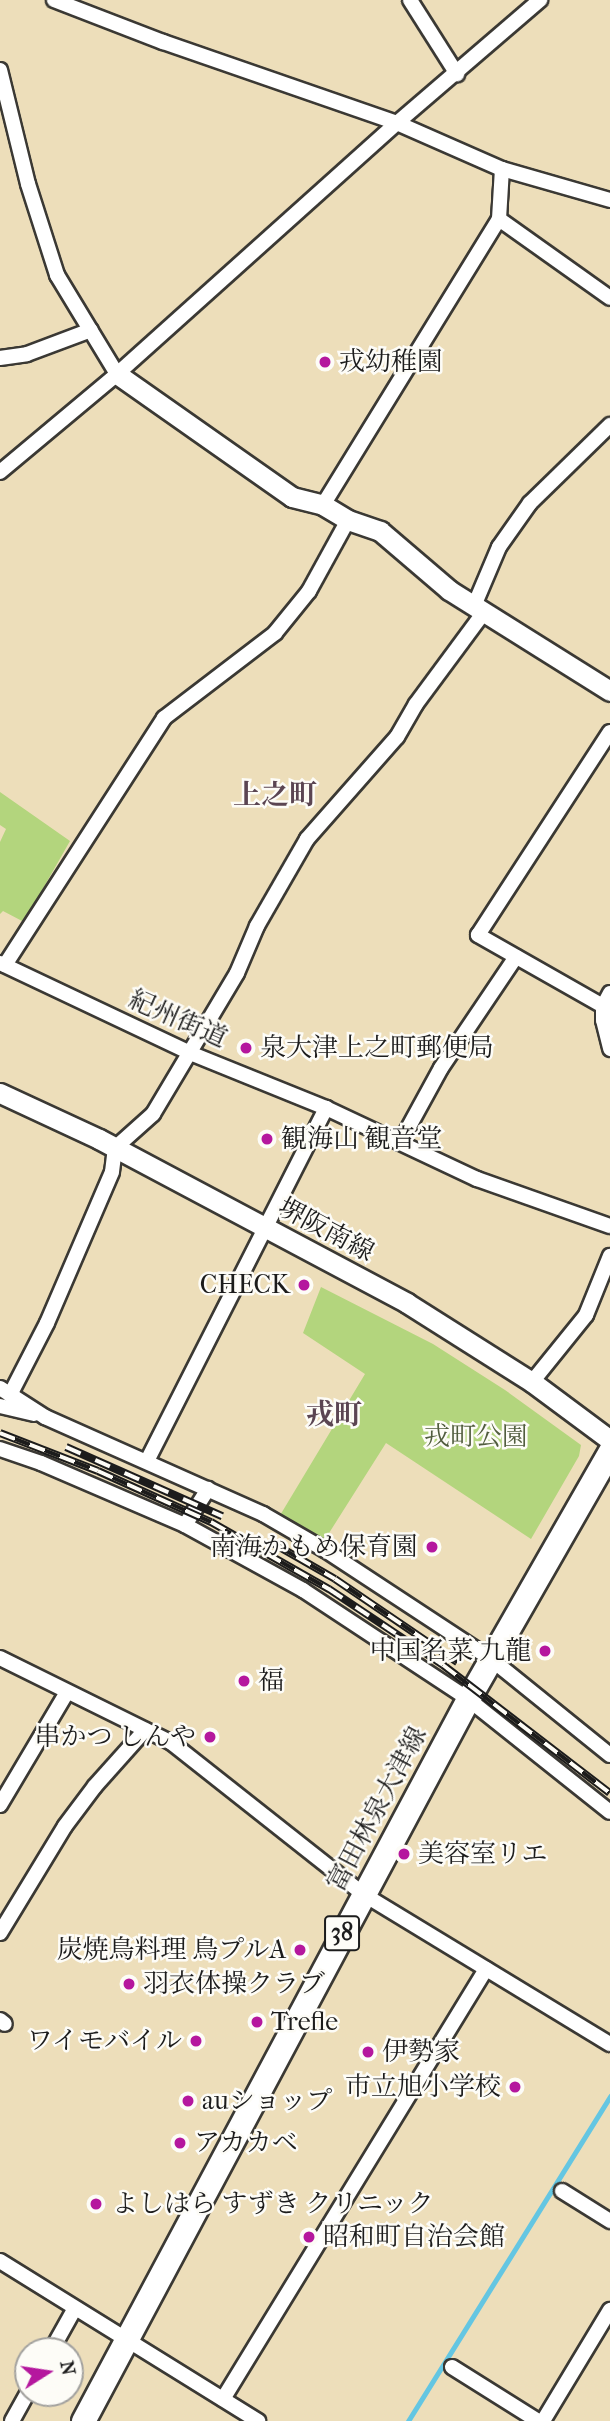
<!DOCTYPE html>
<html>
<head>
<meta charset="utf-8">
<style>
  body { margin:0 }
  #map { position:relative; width:610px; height:2421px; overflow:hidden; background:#eddeba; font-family:"IM FELL French Canon","Noto Serif JP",serif }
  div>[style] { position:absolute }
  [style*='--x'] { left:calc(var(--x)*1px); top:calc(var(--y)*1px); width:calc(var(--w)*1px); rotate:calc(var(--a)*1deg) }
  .green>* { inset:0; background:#b3d57d }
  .stream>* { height:5px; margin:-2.5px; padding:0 2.5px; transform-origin:2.5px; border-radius:2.5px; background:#64c6e2 }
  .roads { filter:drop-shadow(2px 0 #3b3934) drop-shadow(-2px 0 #3b3934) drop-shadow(0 2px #3b3934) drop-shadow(0 -2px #3b3934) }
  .street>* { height:14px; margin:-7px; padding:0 7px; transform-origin:7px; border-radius:7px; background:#fff }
  .secondary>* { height:19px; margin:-9.5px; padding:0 9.5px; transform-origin:9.5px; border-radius:9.5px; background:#fff }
  .primary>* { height:23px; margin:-11.5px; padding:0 11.5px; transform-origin:11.5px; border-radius:11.5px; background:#fff }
  .rail>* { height:8px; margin-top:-4px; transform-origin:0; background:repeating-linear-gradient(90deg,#fdfcf7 0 16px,#1c1c1c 0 32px); box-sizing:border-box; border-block:2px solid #1c1c1c }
  .dots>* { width:19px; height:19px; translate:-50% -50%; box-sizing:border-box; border:4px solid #fdfcf7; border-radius:50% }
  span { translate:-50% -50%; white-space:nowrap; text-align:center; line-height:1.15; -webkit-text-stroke:5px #fdfcf7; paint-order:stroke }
  .shield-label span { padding:2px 5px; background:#fdfcf7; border:2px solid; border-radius:5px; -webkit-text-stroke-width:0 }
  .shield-label { font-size:24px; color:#1c1c1c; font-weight:700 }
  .poi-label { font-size:26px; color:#1c1c1c }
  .left { translate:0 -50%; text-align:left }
  .right { translate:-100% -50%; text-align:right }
  .street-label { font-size:26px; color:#1c1c1c }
  .park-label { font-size:26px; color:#515d3e }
  .neighbourhood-label { font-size:28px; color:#5b4552; font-weight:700 }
  .north { position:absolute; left:14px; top:2337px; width:70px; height:70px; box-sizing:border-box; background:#fdfcf7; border:2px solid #a3a29f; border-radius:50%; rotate:78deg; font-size:19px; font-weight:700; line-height:28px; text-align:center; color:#1c1c1c }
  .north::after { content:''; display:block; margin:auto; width:24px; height:32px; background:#b5179e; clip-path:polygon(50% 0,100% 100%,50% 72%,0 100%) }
</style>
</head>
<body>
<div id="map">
  <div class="green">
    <div style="clip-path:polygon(0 792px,70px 841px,24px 922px,3px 911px,0 914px,0 842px,6px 829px,0 825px)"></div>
    <div style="clip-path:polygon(321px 1287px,433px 1344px,505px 1390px,581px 1445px,579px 1456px,531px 1539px,386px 1443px,324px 1541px,279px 1517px,365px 1374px,303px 1333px)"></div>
  </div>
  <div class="stream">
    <div style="--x:408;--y:2421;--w:383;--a:-58.1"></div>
  </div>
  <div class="roads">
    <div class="street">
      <div style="--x:54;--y:0;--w:117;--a:21.1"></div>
      <div style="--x:163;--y:42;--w:248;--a:19.1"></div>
      <div style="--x:397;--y:123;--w:115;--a:23.7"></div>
      <div style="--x:502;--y:169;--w:112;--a:16"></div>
      <div style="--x:410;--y:0;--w:88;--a:57.6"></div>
      <div style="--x:0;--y:70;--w:117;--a:76.2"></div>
      <div style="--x:28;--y:184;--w:96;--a:72.3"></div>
      <div style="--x:57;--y:275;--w:116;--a:58.8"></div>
      <div style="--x:499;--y:219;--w:136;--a:35.4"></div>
      <div style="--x:0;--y:358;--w:27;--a:-8"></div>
      <div style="--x:27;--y:354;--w:68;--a:-20.6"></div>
      <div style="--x:0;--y:472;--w:153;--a:-39.9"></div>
      <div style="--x:117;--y:374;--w:376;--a:-41.9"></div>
      <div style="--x:397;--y:123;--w:189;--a:-40.7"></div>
      <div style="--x:323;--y:505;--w:336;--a:-58.4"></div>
      <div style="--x:499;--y:219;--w:50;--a:-86.6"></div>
      <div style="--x:474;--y:606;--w:64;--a:-67"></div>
      <div style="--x:499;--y:547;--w:54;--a:-54.8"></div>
      <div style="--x:530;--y:503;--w:112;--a:-44.3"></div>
      <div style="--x:0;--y:963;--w:210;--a:25.3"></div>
      <div style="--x:190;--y:1053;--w:147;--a:22"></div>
      <div style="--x:326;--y:1108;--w:167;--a:25.2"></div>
      <div style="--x:477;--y:1179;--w:141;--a:19.5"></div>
      <div style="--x:5;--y:965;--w:294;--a:-57.2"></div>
      <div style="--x:164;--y:718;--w:140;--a:-37.4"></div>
      <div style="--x:275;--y:633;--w:54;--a:-51"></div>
      <div style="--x:309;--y:591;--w:81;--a:-61.2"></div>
      <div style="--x:610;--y:993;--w:15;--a:118"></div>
      <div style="--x:603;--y:1006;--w:14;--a:90"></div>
      <div style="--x:603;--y:1020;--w:30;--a:76"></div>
      <div style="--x:603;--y:1006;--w:144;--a:-150.4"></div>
      <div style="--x:478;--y:935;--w:242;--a:-57"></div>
      <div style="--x:400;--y:1143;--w:85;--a:-61.3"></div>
      <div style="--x:441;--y:1068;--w:134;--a:-56"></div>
      <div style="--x:532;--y:1382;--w:86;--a:-51.1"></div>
      <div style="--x:586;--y:1315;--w:64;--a:-67.9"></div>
      <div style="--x:0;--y:1388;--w:54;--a:32.8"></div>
      <div style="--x:45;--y:1417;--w:239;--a:24"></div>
      <div style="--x:263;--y:1514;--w:72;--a:30.1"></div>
      <div style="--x:325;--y:1550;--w:199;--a:33.3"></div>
      <div style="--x:491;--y:1659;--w:153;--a:38.9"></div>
      <div style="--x:10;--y:1395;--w:81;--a:-62.8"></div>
      <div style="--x:47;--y:1323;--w:164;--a:-66.7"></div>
      <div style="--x:112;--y:1172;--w:24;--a:-83"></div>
      <div style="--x:115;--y:1148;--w:51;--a:-41.8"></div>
      <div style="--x:153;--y:1114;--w:164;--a:-59.2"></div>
      <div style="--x:237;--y:973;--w:51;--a:-66.9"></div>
      <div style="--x:257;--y:926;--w:100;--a:-60.1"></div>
      <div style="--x:307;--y:839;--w:136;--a:-48.6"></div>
      <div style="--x:397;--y:737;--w:38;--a:-60"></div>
      <div style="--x:416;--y:704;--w:114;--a:-53.5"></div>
      <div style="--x:0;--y:1406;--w:35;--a:13"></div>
      <div style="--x:0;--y:1449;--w:43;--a:18.9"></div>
      <div style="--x:41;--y:1463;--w:157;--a:23.3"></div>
      <div style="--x:185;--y:1525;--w:135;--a:28.8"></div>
      <div style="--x:303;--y:1590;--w:198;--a:33.4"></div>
      <div style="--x:468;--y:1699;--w:181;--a:38.5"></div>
      <div style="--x:147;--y:1461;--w:396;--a:-63.1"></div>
      <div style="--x:185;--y:1525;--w:43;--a:-57.4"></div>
      <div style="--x:0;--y:1658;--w:192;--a:26.3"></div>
      <div style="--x:172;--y:1743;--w:243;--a:38.3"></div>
      <div style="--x:363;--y:1894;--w:289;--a:31.3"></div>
      <div style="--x:0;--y:1805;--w:131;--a:-59.3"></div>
      <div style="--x:0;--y:1933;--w:125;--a:-58.7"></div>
      <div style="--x:65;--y:1826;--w:50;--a:-53.1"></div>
      <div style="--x:95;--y:1786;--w:75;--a:-48.2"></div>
      <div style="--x:0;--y:2020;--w:6;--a:39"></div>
      <div style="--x:562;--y:2191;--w:57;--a:32"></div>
      <div style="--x:0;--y:2261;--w:304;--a:31.8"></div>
      <div style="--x:51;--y:2351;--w:49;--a:-60.8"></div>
      <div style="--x:452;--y:2367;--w:102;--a:32.1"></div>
      <div style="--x:223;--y:2399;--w:504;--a:-58.55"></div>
      <div style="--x:12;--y:2421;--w:33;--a:-61"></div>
      <div style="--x:543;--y:2421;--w:130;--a:-58.9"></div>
    </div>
    <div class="secondary">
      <div style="--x:117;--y:374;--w:214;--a:35.1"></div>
      <div style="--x:292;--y:497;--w:32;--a:14"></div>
      <div style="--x:323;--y:505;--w:29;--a:31"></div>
      <div style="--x:348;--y:520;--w:34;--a:19"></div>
      <div style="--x:380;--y:531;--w:91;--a:40.5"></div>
      <div style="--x:449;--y:590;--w:190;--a:32.1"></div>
      <div style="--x:0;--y:1093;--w:109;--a:24.9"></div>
      <div style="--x:99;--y:1139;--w:349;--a:28"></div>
      <div style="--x:407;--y:1303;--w:148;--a:32.3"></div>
      <div style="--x:532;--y:1382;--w:97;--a:36.6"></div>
    </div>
    <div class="primary">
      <div style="--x:83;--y:2421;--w:818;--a:-61.93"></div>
      <div style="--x:468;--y:1699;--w:286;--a:-60.2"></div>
    </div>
  </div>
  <div class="rail">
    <div style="--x:0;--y:1433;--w:105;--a:21.2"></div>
    <div style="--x:98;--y:1471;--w:124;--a:24.3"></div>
    <div style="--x:211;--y:1522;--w:136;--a:29.6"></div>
    <div style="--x:329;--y:1589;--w:137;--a:33.7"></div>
    <div style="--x:443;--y:1665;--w:210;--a:37.5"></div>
    <div style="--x:66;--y:1447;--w:171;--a:23.9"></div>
    <div style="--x:269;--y:1541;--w:76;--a:29.9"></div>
    <div style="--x:335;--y:1579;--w:148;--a:34.2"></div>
  </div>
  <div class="dots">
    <div style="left:325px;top:362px;background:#b5179e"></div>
    <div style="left:246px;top:1048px;background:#b5179e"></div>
    <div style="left:267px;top:1139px;background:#b5179e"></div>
    <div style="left:304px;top:1285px;background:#b5179e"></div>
    <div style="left:432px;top:1547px;background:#b5179e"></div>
    <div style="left:545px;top:1651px;background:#b5179e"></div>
    <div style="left:244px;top:1681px;background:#b5179e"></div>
    <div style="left:210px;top:1737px;background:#b5179e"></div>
    <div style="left:404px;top:1854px;background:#b5179e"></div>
    <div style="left:300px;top:1950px;background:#b5179e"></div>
    <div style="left:129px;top:1984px;background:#b5179e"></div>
    <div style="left:257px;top:2022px;background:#b5179e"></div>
    <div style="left:196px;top:2041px;background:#b5179e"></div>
    <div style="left:368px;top:2052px;background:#b5179e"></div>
    <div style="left:515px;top:2087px;background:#b5179e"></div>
    <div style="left:188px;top:2101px;background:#b5179e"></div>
    <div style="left:180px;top:2143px;background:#b5179e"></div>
    <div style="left:96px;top:2204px;background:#b5179e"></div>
    <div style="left:309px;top:2237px;background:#b5179e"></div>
  </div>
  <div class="shield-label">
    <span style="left:342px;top:1933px">38</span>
  </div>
  <div class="poi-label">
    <span class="left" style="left:339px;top:362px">戎幼稚園</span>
    <span class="left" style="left:260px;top:1048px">泉大津上之町郵便局</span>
    <span class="left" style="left:281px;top:1139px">観海山 観音堂</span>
    <span class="right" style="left:290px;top:1285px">CHECK</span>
    <span class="right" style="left:418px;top:1547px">南海かもめ保育園</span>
    <span class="right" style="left:531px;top:1651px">中国名菜 九龍</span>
    <span class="left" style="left:258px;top:1681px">福</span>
    <span class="right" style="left:196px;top:1737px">串かつ しんや</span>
    <span class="left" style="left:418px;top:1854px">美容室リエ</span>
    <span class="right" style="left:286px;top:1950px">炭焼鳥料理 鳥プルA</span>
    <span class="left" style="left:143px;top:1984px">羽衣体操クラブ</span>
    <span class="left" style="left:271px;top:2022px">Trefle</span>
    <span class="right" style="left:182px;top:2041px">ワイモバイル</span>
    <span class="left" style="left:382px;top:2052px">伊勢家</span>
    <span class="right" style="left:501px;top:2087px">市立旭小学校</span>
    <span class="left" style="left:202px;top:2101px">auショップ</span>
    <span class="left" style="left:194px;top:2143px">アカカベ</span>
    <span class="left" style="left:112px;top:2204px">よしはら すずき クリニック</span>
    <span class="left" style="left:323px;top:2237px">昭和町自治会館</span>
  </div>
  <div class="street-label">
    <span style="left:178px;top:1019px;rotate:24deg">紀州街道</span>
    <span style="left:326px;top:1230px;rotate:28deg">堺阪南線</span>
    <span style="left:377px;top:1809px;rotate:-62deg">富田林泉大津線</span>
  </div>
  <div class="park-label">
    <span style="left:476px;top:1437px">戎町公園</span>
  </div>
  <div class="neighbourhood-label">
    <span style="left:275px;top:795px">上之町</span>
    <span style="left:334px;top:1415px">戎町</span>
  </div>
  <div class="north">N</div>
</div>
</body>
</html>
